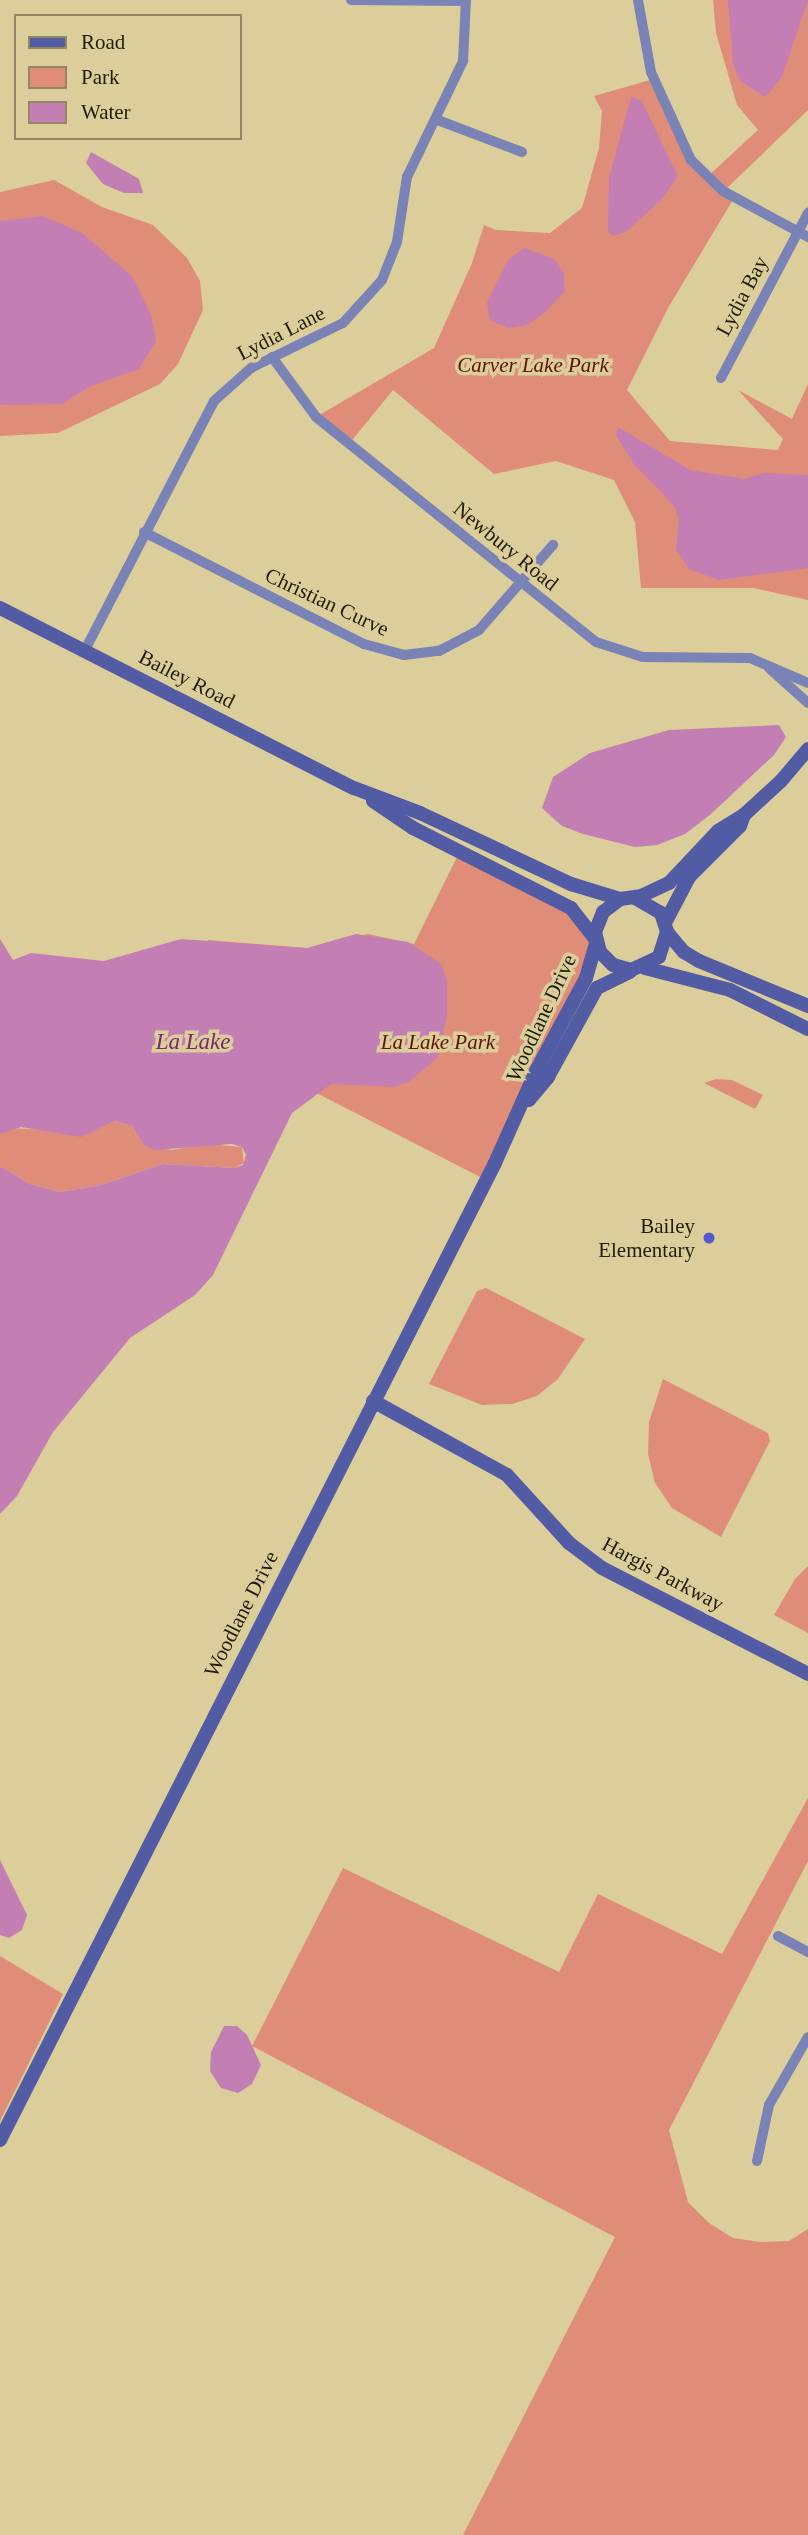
<!DOCTYPE html>
<html>
<head>
<meta charset="utf-8">
<style>
  body { margin:0 }
  #map { position:relative; width:808px; height:2535px; overflow:hidden; background:#dbce9b; font-family:Georgia,serif }
  div>[style] { position:absolute }
  [style*='--x'] { left:calc(var(--x)*1px); top:calc(var(--y)*1px); width:calc(var(--w)*1px); rotate:calc(var(--a)*1deg) }
  .green>* { inset:0; background:#df8d78 }
  .water>* { inset:0; background:#c37eb3 }
  .street>* { height:10px; margin:-5px; padding:0 5px; transform-origin:5px; border-radius:5px; background:#7983b5 }
  .secondary>* { height:14px; margin:-7px; padding:0 7px; transform-origin:7px; border-radius:7px; background:#525ca5 }
  .dots>* { width:19px; height:19px; translate:-50% -50%; box-sizing:border-box; border:4px solid #dbce9b; border-radius:50% }
  span { translate:-50% -50%; white-space:nowrap; text-align:center; line-height:1.15; -webkit-text-stroke:7px #dbce9b; paint-order:stroke }
  .street-label { font-size:21px; color:#211c08 }
  .park-label { font-size:21px; color:#5f1300; font-style:italic }
  .poi-label { font-size:21px; color:#211c08 }
  .right { translate:-100% -50%; text-align:right }
  .water-label { font-size:23px; color:#7a276b; font-style:italic }
  .legend { position:absolute; left:14px; top:14px; width:228px; height:126px; box-sizing:border-box; background:#dbce9b; border:2px solid #918760; margin:0; padding:9px 12px; list-style:none; font-size:21px; color:#211c08 }
  .legend li { display:flex; align-items:center; gap:14px; height:35px }
  .legend b { width:35px; border:2px solid #918760 }
</style>
</head>
<body>
<div id="map">
  <div class="green">
    <div style="clip-path:polygon(713px 0,808px 0,808px 110px,724px 191px,734px 198px,668px 308px,627px 390px,670px 441px,778px 450px,783px 439px,738px 390px,792px 419px,808px 384px,808px 600px,753px 588px,641px 588px,635px 522px,614px 480px,556px 461px,494px 474px,393px 390px,349px 444px,316px 417px,434px 348px,472px 263px,484px 225px,496px 230px,550px 233px,582px 208px,599px 148px,602px 111px,594px 96px,654px 79px,675px 131px,707px 177px,758px 130px,737px 105px,716px 33px)"></div>
    <div style="clip-path:polygon(54px 180px,102px 207px,153px 225px,187px 258px,200px 281px,203px 310px,178px 364px,160px 384px,58px 433px,0 436px,0 192px)"></div>
    <div style="clip-path:polygon(459px 853px,564px 903px,596px 944px,486px 1180px,168px 1017px,208px 940px,307px 948px,368px 934px,414px 944px)"></div>
    <div style="clip-path:polygon(716px 1079px,732px 1080px,763px 1095px,755px 1109px,704px 1083px)"></div>
    <div style="clip-path:polygon(115px 1121px,132px 1126px,144px 1145px,172px 1150px,209px 1144px,242px 1147px,244px 1163px,235px 1168px,163px 1164px,101px 1185px,60px 1192px,30px 1184px,0 1166px,0 1134px,9px 1128px,91px 1132px)"></div>
    <div style="clip-path:polygon(486px 1288px,585px 1339px,558px 1379px,537px 1396px,512px 1404px,482px 1405px,429px 1384px,477px 1291px)"></div>
    <div style="clip-path:polygon(663px 1379px,768px 1433px,770px 1441px,721px 1537px,672px 1508px,655px 1483px,648px 1454px,649px 1422px)"></div>
    <div style="clip-path:polygon(808px 1566px,808px 1633px,774px 1615px,795px 1579px)"></div>
    <div style="clip-path:polygon(808px 1798px,808px 1861px,669px 2130px,688px 2202px,709px 2223px,733px 2238px,760px 2242px,789px 2241px,808px 2229px,808px 2535px,463px 2535px,615px 2237px,252px 2046px,343px 1868px,559px 1972px,598px 1894px,722px 1954px)"></div>
    <div style="clip-path:polygon(0 1956px,63px 1994px,0 2121px)"></div>
  </div>
  <div class="water">
    <div style="clip-path:polygon(728px 0,808px 0,782px 77px,765px 97px,740px 81px,733px 64px)"></div>
    <div style="clip-path:polygon(631px 97px,641px 100px,678px 176px,662px 199px,626px 232px,613px 236px,608px 231px,609px 178px)"></div>
    <div style="clip-path:polygon(91px 152px,139px 179px,143px 193px,124px 193px,103px 184px,86px 163px)"></div>
    <div style="clip-path:polygon(43px 216px,82px 233px,132px 276px,151px 315px,156px 341px,139px 369px,91px 386px,62px 404px,0 405px,0 221px)"></div>
    <div style="clip-path:polygon(524px 248px,555px 259px,564px 273px,565px 291px,545px 312px,527px 325px,508px 328px,490px 320px,487px 303px,508px 260px)"></div>
    <div style="clip-path:polygon(618px 427px,690px 470px,745px 479px,764px 473px,808px 475px,808px 568px,719px 580px,689px 569px,676px 549px,679px 519px,675px 507px,633px 463px,616px 435px)"></div>
    <div style="clip-path:polygon(779px 725px,786px 737px,774px 755px,711px 814px,685px 834px,657px 845px,635px 847px,583px 834px,562px 826px,542px 808px,553px 777px,590px 753px,669px 730px)"></div>
    <div style="clip-path:polygon(356px 934px,408px 942px,441px 964px,447px 980px,447px 1016px,437px 1058px,410px 1081px,395px 1087px,331px 1084px,292px 1113px,213px 1275px,195px 1295px,130px 1338px,53px 1432px,17px 1496px,0 1514px,0 1166px,30px 1184px,60px 1192px,101px 1185px,163px 1164px,235px 1168px,243px 1165px,246px 1155px,242px 1147px,232px 1144px,155px 1150px,144px 1145px,132px 1126px,115px 1121px,81px 1137px,21px 1127px,0 1134px,0 939px,13px 960px,31px 953px,104px 961px,181px 939px,307px 948px)"></div>
    <div style="clip-path:polygon(0 1860px,27px 1915px,22px 1930px,9px 1938px,0 1935px)"></div>
    <div style="clip-path:polygon(224px 2026px,237px 2026px,247px 2035px,261px 2065px,252px 2084px,238px 2093px,221px 2088px,210px 2071px,211px 2052px)"></div>
  </div>
  <div class="street">
    <div style="--x:351;--y:0;--w:115;--a:0.5"></div>
    <div style="--x:638;--y:0;--w:73;--a:79.8"></div>
    <div style="--x:651;--y:72;--w:97;--a:65.6"></div>
    <div style="--x:691;--y:160;--w:45;--a:44.1"></div>
    <div style="--x:723;--y:191;--w:97;--a:28.4"></div>
    <div style="--x:435;--y:119;--w:93;--a:20.8"></div>
    <div style="--x:272;--y:357;--w:74;--a:53.7"></div>
    <div style="--x:316;--y:417;--w:359;--a:38.8"></div>
    <div style="--x:596;--y:642;--w:49;--a:17.7"></div>
    <div style="--x:643;--y:657;--w:107;--a:0.5"></div>
    <div style="--x:750;--y:658;--w:63;--a:23.3"></div>
    <div style="--x:721;--y:378;--w:187;--a:-62.2"></div>
    <div style="--x:144;--y:532;--w:247;--a:27"></div>
    <div style="--x:364;--y:644;--w:41;--a:15.4"></div>
    <div style="--x:404;--y:655;--w:35;--a:-7"></div>
    <div style="--x:439;--y:651;--w:45;--a:-27.7"></div>
    <div style="--x:479;--y:630;--w:113;--a:-49"></div>
    <div style="--x:85;--y:650;--w:280;--a:-62.6"></div>
    <div style="--x:214;--y:401;--w:50;--a:-41.7"></div>
    <div style="--x:251;--y:368;--w:102;--a:-26.1"></div>
    <div style="--x:343;--y:323;--w:58;--a:-47.8"></div>
    <div style="--x:382;--y:280;--w:41;--a:-68.5"></div>
    <div style="--x:397;--y:242;--w:66;--a:-81.3"></div>
    <div style="--x:407;--y:177;--w:129;--a:-64.2"></div>
    <div style="--x:463;--y:61;--w:61;--a:-87.2"></div>
    <div style="--x:769;--y:668;--w:52;--a:41.9"></div>
    <div style="--x:778;--y:1936;--w:34;--a:28"></div>
    <div style="--x:757;--y:2161;--w:57;--a:-77.9"></div>
    <div style="--x:769;--y:2105;--w:78;--a:-60.2"></div>
  </div>
  <div class="secondary">
    <div style="--x:0;--y:608;--w:397;--a:27"></div>
    <div style="--x:354;--y:788;--w:71;--a:20.7"></div>
    <div style="--x:420;--y:813;--w:167;--a:25.2"></div>
    <div style="--x:571;--y:884;--w:51;--a:17"></div>
    <div style="--x:373;--y:801;--w:48;--a:34"></div>
    <div style="--x:413;--y:828;--w:177;--a:26.9"></div>
    <div style="--x:571;--y:908;--w:39;--a:52"></div>
    <div style="--x:635;--y:898;--w:30;--a:30"></div>
    <div style="--x:661;--y:913;--w:20;--a:72"></div>
    <div style="--x:667;--y:932;--w:26;--a:108"></div>
    <div style="--x:659;--y:957;--w:31;--a:155"></div>
    <div style="--x:631;--y:970;--w:19;--a:-164"></div>
    <div style="--x:613;--y:965;--w:18;--a:-135"></div>
    <div style="--x:600;--y:952;--w:21;--a:-104"></div>
    <div style="--x:595;--y:932;--w:22;--a:-68"></div>
    <div style="--x:603;--y:912;--w:21;--a:-37"></div>
    <div style="--x:620;--y:899;--w:21;--a:-8"></div>
    <div style="--x:641;--y:896;--w:31;--a:-25"></div>
    <div style="--x:669;--y:883;--w:71;--a:-46.7"></div>
    <div style="--x:718;--y:831;--w:31;--a:-32"></div>
    <div style="--x:744;--y:815;--w:50;--a:-42.6"></div>
    <div style="--x:781;--y:781;--w:42;--a:-49.8"></div>
    <div style="--x:665;--y:923;--w:52;--a:-62.4"></div>
    <div style="--x:689;--y:877;--w:72;--a:-45"></div>
    <div style="--x:740;--y:826;--w:12;--a:-70"></div>
    <div style="--x:667;--y:932;--w:26;--a:50"></div>
    <div style="--x:684;--y:952;--w:17;--a:31"></div>
    <div style="--x:699;--y:961;--w:118;--a:22.4"></div>
    <div style="--x:645;--y:968;--w:88;--a:14.5"></div>
    <div style="--x:730;--y:990;--w:87;--a:26.6"></div>
    <div style="--x:529;--y:1100;--w:30;--a:-50"></div>
    <div style="--x:548;--y:1077;--w:102;--a:-61.2"></div>
    <div style="--x:597;--y:988;--w:37;--a:-26"></div>
    <div style="--x:373;--y:1401;--w:153;--a:28.9"></div>
    <div style="--x:507;--y:1475;--w:92;--a:47.6"></div>
    <div style="--x:569;--y:1543;--w:41;--a:37.1"></div>
    <div style="--x:602;--y:1568;--w:232;--a:27.2"></div>
    <div style="--x:0;--y:2140;--w:1095;--a:-63.13"></div>
    <div style="--x:495;--y:1163;--w:103;--a:-65.9"></div>
    <div style="--x:537;--y:1069;--w:103;--a:-61.7"></div>
    <div style="--x:586;--y:978;--w:35;--a:-74"></div>
  </div>
  <div class="dots">
    <div style="left:709px;top:1238px;background:#5159cf"></div>
  </div>
  <div class="street-label">
    <span style="left:742px;top:296px;rotate:-62deg">Lydia Bay</span>
    <span style="left:281px;top:333px;rotate:-27deg">Lydia Lane</span>
    <span style="left:506px;top:546px;rotate:39deg">Newbury Road</span>
    <span style="left:327px;top:602px;rotate:25deg">Christian Curve</span>
    <span style="left:187px;top:679px;rotate:27deg">Bailey Road</span>
    <span style="left:541px;top:1018px;rotate:-65deg">Woodlane Drive</span>
    <span style="left:663px;top:1574px;rotate:28deg">Hargis Parkway</span>
    <span style="left:241px;top:1614px;rotate:-63deg">Woodlane Drive</span>
  </div>
  <div class="park-label">
    <span style="left:533px;top:365px">Carver Lake Park</span>
    <span style="left:438px;top:1042px">La Lake Park</span>
  </div>
  <div class="poi-label">
    <span class="right" style="left:695px;top:1238px">Bailey<br>Elementary</span>
  </div>
  <div class="water-label">
    <span style="left:193px;top:1042px">La Lake</span>
  </div>
  <ul class="legend">
  <li><b style="height:9px;background:#525ca5"></b>Road</li>
  <li><b style="height:19px;background:#df8d78"></b>Park</li>
  <li><b style="height:19px;background:#c37eb3"></b>Water</li>
  </ul>
</div>
</body>
</html>
